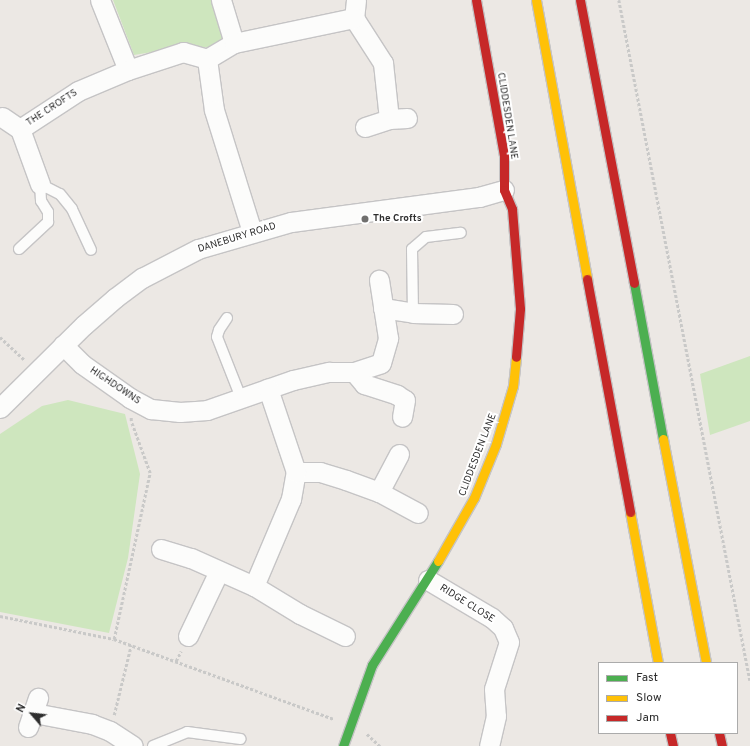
<!DOCTYPE html>
<html>
<head>
<meta charset="utf-8">
<style>
  body { margin:0 }
  #map { position:relative; width:750px; height:746px; overflow:hidden; background:#ece8e4; font-family:Overpass,sans-serif }
  div>[style] { position:absolute }
  [style*='--x'] { left:calc(var(--x)*1px); top:calc(var(--y)*1px); width:calc(var(--w)*1px); rotate:calc(var(--a)*1deg) }
  .green>* { inset:0; background:#cee6be }
  .path>* { height:2.5px; margin-top:-1.25px; transform-origin:0; background:repeating-linear-gradient(90deg,#c9c9c8 0 3px,transparent 0 5px) }
  .roads { filter:drop-shadow(1px 0 #c5c4c5) drop-shadow(-1px 0 #c5c4c5) drop-shadow(0 1px #c5c4c5) drop-shadow(0 -1px #c5c4c5) }
  .lane>* { height:10px; margin:-5px; padding:0 5px; transform-origin:5px; border-radius:5px; background:#fcfcfb }
  .street>* { height:19px; margin:-9.5px; padding:0 9.5px; transform-origin:9.5px; border-radius:9.5px; background:#fcfcfb }
  .fast>* { height:9px; margin:-4.5px; padding:0 4.5px; transform-origin:4.5px; border-radius:4.5px; background:#4caf50 }
  .slow>* { height:9px; margin:-4.5px; padding:0 4.5px; transform-origin:4.5px; border-radius:4.5px; background:#ffc107 }
  .jam>* { height:9px; margin:-4.5px; padding:0 4.5px; transform-origin:4.5px; border-radius:4.5px; background:#c62828 }
  .dots>* { width:11px; height:11px; translate:-50% -50%; box-sizing:border-box; border:2px solid #fff; border-radius:50% }
  span { translate:-50% -50%; white-space:nowrap; text-align:center; line-height:1.15; -webkit-text-stroke:4px #fff; paint-order:stroke }
  .street-label { font-size:10px; color:#2e2e2e }
  .poi-label { font-size:10px; color:#2e2e2e; font-weight:700 }
  .left { translate:0 -50%; text-align:left }
  .legend { position:absolute; left:598px; top:662px; width:140px; height:72px; box-sizing:border-box; background:#fff; border:1px solid #ababab; margin:0; padding:5px 7px; list-style:none; font-size:12px; color:#2e2e2e }
  .legend li { display:flex; align-items:center; gap:8px; height:20px }
  .legend b { width:20px; border:1px solid #ababab }
  .north { position:absolute; left:12px; top:694px; width:40px; height:40px; -webkit-text-stroke:3px #fff; paint-order:stroke; rotate:298deg; font-size:11px; font-weight:700; line-height:16px; text-align:center; color:#2e2e2e }
  .north::after { content:''; display:block; margin:auto; width:14px; height:18px; background:#2e2e2e; clip-path:polygon(50% 0,100% 100%,50% 72%,0 100%) }
</style>
</head>
<body>
<div id="map">
  <div class="green">
    <div style="clip-path:polygon(113px 0,214px 0,225px 39px,217px 48px,189px 46px,134px 55px)"></div>
    <div style="clip-path:polygon(750px 356px,750px 421px,710px 435px,700px 374px)"></div>
    <div style="clip-path:polygon(68px 400px,125px 414px,140px 474px,128px 558px,109px 633px,0 612px,0 434px,42px 406px)"></div>
  </div>
  <div class="path">
    <div style="--x:619;--y:0;--w:693;--a:79.1"></div>
    <div style="--x:0;--y:337;--w:33;--a:43"></div>
    <div style="--x:0;--y:616;--w:116;--a:11.4"></div>
    <div style="--x:114;--y:639;--w:234;--a:20"></div>
    <div style="--x:114;--y:639;--w:170;--a:-77.8"></div>
    <div style="--x:150;--y:473;--w:55;--a:-110.1"></div>
    <div style="--x:131;--y:421;--w:4;--a:-90"></div>
    <div style="--x:176;--y:661;--w:11;--a:-63"></div>
    <div style="--x:114;--y:715;--w:72;--a:-76.3"></div>
    <div style="--x:367;--y:734;--w:18;--a:43"></div>
  </div>
  <div class="roads">
    <div class="lane">
      <div style="--x:19;--y:249;--w:40;--a:-43"></div>
      <div style="--x:48;--y:222;--w:10;--a:-90"></div>
      <div style="--x:48;--y:212;--w:13;--a:-122"></div>
      <div style="--x:41;--y:201;--w:17;--a:-93"></div>
      <div style="--x:40;--y:184;--w:22;--a:27"></div>
      <div style="--x:60;--y:194;--w:19;--a:51"></div>
      <div style="--x:72;--y:209;--w:45;--a:65.1"></div>
      <div style="--x:413;--y:313;--w:64;--a:-90.9"></div>
      <div style="--x:412;--y:249;--w:18;--a:-41"></div>
      <div style="--x:426;--y:237;--w:35;--a:-7"></div>
      <div style="--x:227;--y:318;--w:14;--a:124"></div>
      <div style="--x:219;--y:330;--w:7;--a:106"></div>
      <div style="--x:217;--y:337;--w:66;--a:68.5"></div>
      <div style="--x:153;--y:746;--w:37;--a:-22"></div>
      <div style="--x:187;--y:732;--w:54;--a:7.4"></div>
    </div>
    <div class="street">
      <div style="--x:100;--y:0;--w:75;--a:68.2"></div>
      <div style="--x:221;--y:0;--w:45;--a:73.2"></div>
      <div style="--x:356;--y:0;--w:18;--a:96"></div>
      <div style="--x:354;--y:18;--w:54;--a:57.2"></div>
      <div style="--x:383;--y:63;--w:56;--a:83.9"></div>
      <div style="--x:207;--y:59;--w:51;--a:82.2"></div>
      <div style="--x:214;--y:110;--w:128;--a:72.7"></div>
      <div style="--x:2;--y:117;--w:22;--a:34"></div>
      <div style="--x:20;--y:129;--w:59;--a:70"></div>
      <div style="--x:365;--y:127;--w:25;--a:-18"></div>
      <div style="--x:389;--y:119;--w:18;--a:-3"></div>
      <div style="--x:20;--y:129;--w:69;--a:-33.2"></div>
      <div style="--x:78;--y:91;--w:54;--a:-22.8"></div>
      <div style="--x:128;--y:70;--w:58;--a:-18.1"></div>
      <div style="--x:183;--y:52;--w:25;--a:16"></div>
      <div style="--x:207;--y:59;--w:31;--a:-31"></div>
      <div style="--x:234;--y:43;--w:123;--a:-11.8"></div>
      <div style="--x:383;--y:308;--w:30;--a:9"></div>
      <div style="--x:413;--y:313;--w:40;--a:1.4"></div>
      <div style="--x:63;--y:345;--w:27;--a:45"></div>
      <div style="--x:82;--y:364;--w:59;--a:35.3"></div>
      <div style="--x:130;--y:398;--w:24;--a:28"></div>
      <div style="--x:151;--y:409;--w:29;--a:6"></div>
      <div style="--x:180;--y:412;--w:27;--a:-4"></div>
      <div style="--x:207;--y:410;--w:91;--a:-19.2"></div>
      <div style="--x:293;--y:380;--w:37;--a:-13"></div>
      <div style="--x:329;--y:372;--w:25;--a:0"></div>
      <div style="--x:354;--y:372;--w:28;--a:-18"></div>
      <div style="--x:381;--y:363;--w:26;--a:-74"></div>
      <div style="--x:388;--y:338;--w:59;--a:-98.8"></div>
      <div style="--x:354;--y:372;--w:16;--a:50"></div>
      <div style="--x:364;--y:384;--w:35;--a:18"></div>
      <div style="--x:397;--y:395;--w:9;--a:32"></div>
      <div style="--x:405;--y:400;--w:17;--a:100"></div>
      <div style="--x:0;--y:408;--w:118;--a:-44.7"></div>
      <div style="--x:84;--y:325;--w:41;--a:-41.1"></div>
      <div style="--x:115;--y:298;--w:34;--a:-37"></div>
      <div style="--x:142;--y:278;--w:63;--a:-27.4"></div>
      <div style="--x:198;--y:249;--w:97;--a:-16.2"></div>
      <div style="--x:291;--y:222;--w:190;--a:-7.6"></div>
      <div style="--x:479;--y:197;--w:26;--a:-16"></div>
      <div style="--x:296;--y:472;--w:24;--a:0"></div>
      <div style="--x:320;--y:472;--w:27;--a:17"></div>
      <div style="--x:346;--y:480;--w:35;--a:20"></div>
      <div style="--x:379;--y:492;--w:44;--a:28.3"></div>
      <div style="--x:379;--y:492;--w:43;--a:-62.2"></div>
      <div style="--x:161;--y:549;--w:31;--a:17"></div>
      <div style="--x:191;--y:558;--w:69;--a:24"></div>
      <div style="--x:254;--y:586;--w:54;--a:31.3"></div>
      <div style="--x:300;--y:614;--w:50;--a:26.1"></div>
      <div style="--x:428;--y:580;--w:74;--a:30.7"></div>
      <div style="--x:492;--y:618;--w:15;--a:42"></div>
      <div style="--x:503;--y:628;--w:15;--a:67"></div>
      <div style="--x:509;--y:642;--w:49;--a:107.7"></div>
      <div style="--x:494;--y:689;--w:27;--a:86"></div>
      <div style="--x:496;--y:716;--w:31;--a:103"></div>
      <div style="--x:254;--y:586;--w:95;--a:-67"></div>
      <div style="--x:291;--y:499;--w:27;--a:-80"></div>
      <div style="--x:296;--y:472;--w:88;--a:-108.6"></div>
      <div style="--x:188;--y:636;--w:72;--a:-64.5"></div>
      <div style="--x:34;--y:713;--w:59;--a:10.7"></div>
      <div style="--x:92;--y:724;--w:19;--a:21"></div>
      <div style="--x:110;--y:731;--w:27;--a:33"></div>
      <div style="--x:28;--y:727;--w:31;--a:-71"></div>
    </div>
    <div class="fast">
      <div style="--x:634;--y:283;--w:159;--a:79.5"></div>
      <div style="--x:343;--y:746;--w:86;--a:-70.3"></div>
      <div style="--x:372;--y:665;--w:123;--a:-57.6"></div>
    </div>
    <div class="slow">
      <div style="--x:536;--y:0;--w:284;--a:79.6"></div>
      <div style="--x:663;--y:439;--w:228;--a:79.1"></div>
      <div style="--x:630;--y:512;--w:154;--a:79.5"></div>
      <div style="--x:438;--y:561;--w:73;--a:-60.3"></div>
      <div style="--x:474;--y:498;--w:58;--a:-67.8"></div>
      <div style="--x:496;--y:444;--w:60;--a:-73.7"></div>
      <div style="--x:513;--y:386;--w:29;--a:-84"></div>
    </div>
    <div class="jam">
      <div style="--x:476;--y:0;--w:158;--a:79.8"></div>
      <div style="--x:504;--y:155;--w:35;--a:90"></div>
      <div style="--x:504;--y:190;--w:21;--a:67"></div>
      <div style="--x:512;--y:209;--w:100;--a:85.4"></div>
      <div style="--x:520;--y:309;--w:48;--a:94.8"></div>
      <div style="--x:580;--y:0;--w:288;--a:79.2"></div>
      <div style="--x:587;--y:279;--w:237;--a:79.5"></div>
      <div style="--x:670;--y:733;--w:13;--a:77"></div>
      <div style="--x:719;--y:733;--w:13;--a:77"></div>
    </div>
  </div>
  <div class="dots">
    <div style="left:365px;top:219px;background:#706f6e"></div>
  </div>
  <div class="street-label">
    <span style="left:52px;top:108px;rotate:-33deg">THE CROFTS</span>
    <span style="left:507px;top:116px;rotate:81deg">CLIDDESDEN LANE</span>
    <span style="left:237px;top:238px;rotate:-17deg">DANEBURY ROAD</span>
    <span style="left:115px;top:386px;rotate:34deg">HIGHDOWNS</span>
    <span style="left:478px;top:455px;rotate:-69deg">CLIDDESDEN LANE</span>
    <span style="left:467px;top:604px;rotate:32deg">RIDGE CLOSE</span>
  </div>
  <div class="poi-label">
    <span class="left" style="left:373px;top:219px">The Crofts</span>
  </div>
  <ul class="legend">
  <li><b style="height:5px;background:#4caf50"></b>Fast</li>
  <li><b style="height:5px;background:#ffc107"></b>Slow</li>
  <li><b style="height:5px;background:#c62828"></b>Jam</li>
  </ul>
  <div class="north">N</div>
</div>
</body>
</html>
